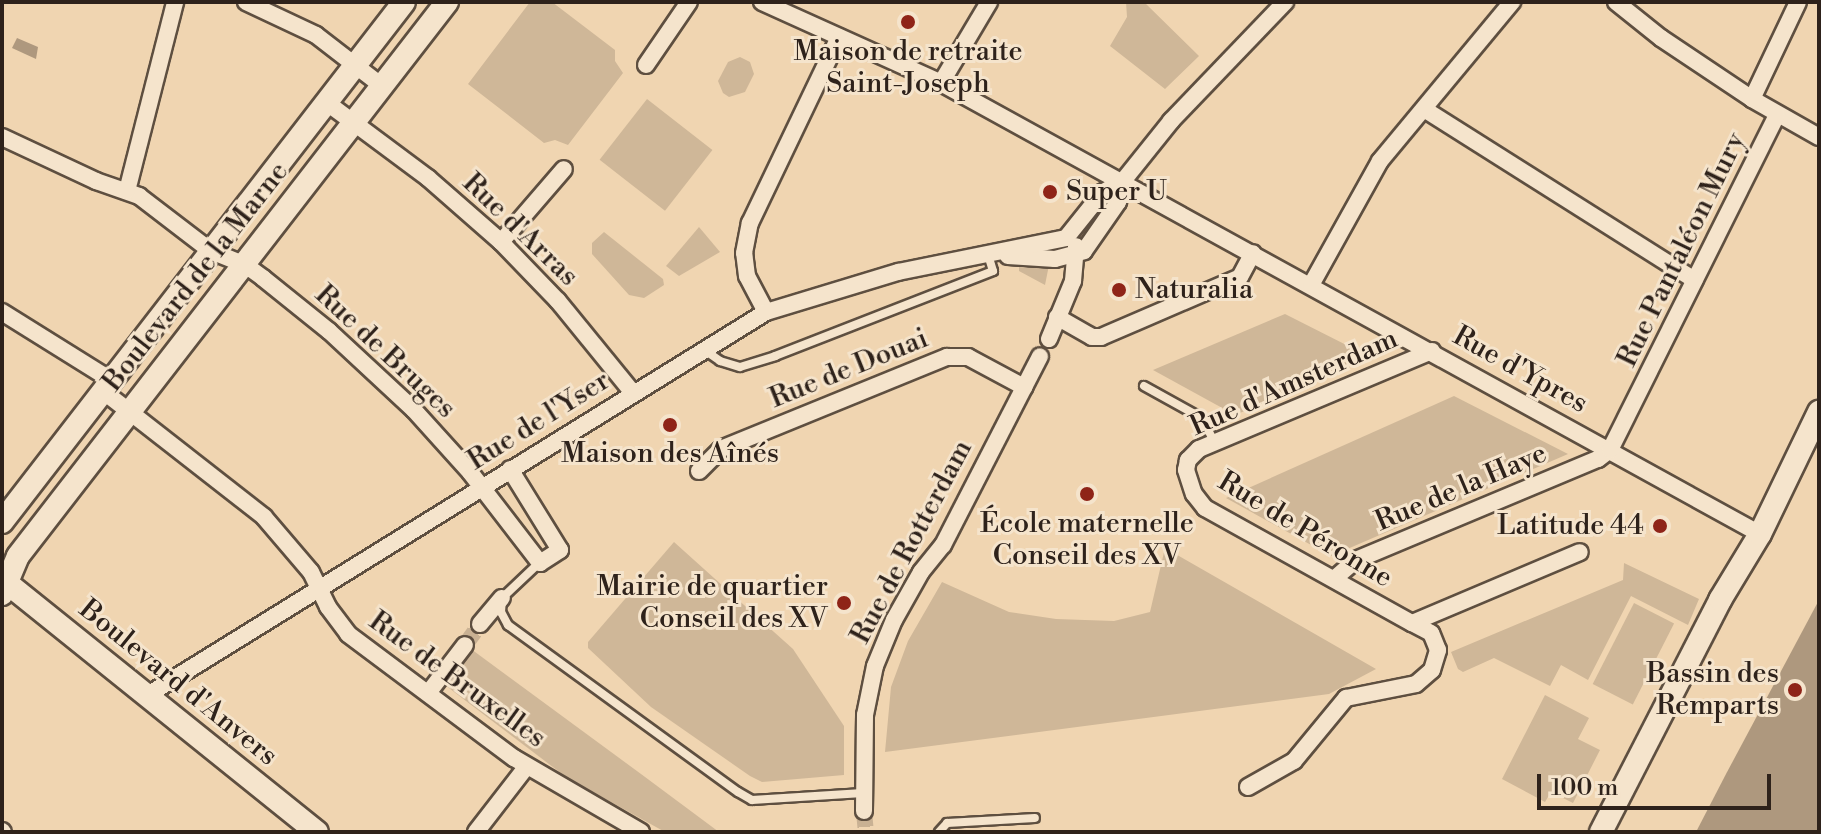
<!DOCTYPE html>
<html>
<head>
<meta charset="utf-8">
<style>
  body { margin:0 }
  #map { position:relative; width:1821px; height:834px; overflow:hidden; background:#f0d5b1; font-family:"Libre Bodoni",serif }
  div>[style] { position:absolute }
  [style*='--x'] { left:calc(var(--x)*1px); top:calc(var(--y)*1px); width:calc(var(--w)*1px); rotate:calc(var(--a)*1deg) }
  .green>* { inset:0; background:#cfb798; transform-origin:0 0 }
  .water>* { inset:0; background:#ae987e }
  .street-tunnel>* { height:16px; margin-top:-8px; transform-origin:0; background:repeating-linear-gradient(90deg,#c9b193 0 16px,transparent 0 24px) }
  .roads { filter:drop-shadow(2px 0 #5e4f40) drop-shadow(-2px 0 #5e4f40) drop-shadow(0 2px #5e4f40) drop-shadow(0 -2px #5e4f40) }
  .lane>* { height:8px; margin:-4px; padding:0 4px; transform-origin:4px; border-radius:4px; background:#f5e4cc }
  .street>* { height:16px; margin:-8px; padding:0 8px; transform-origin:8px; border-radius:8px; background:#f5e4cc }
  .secondary>* { height:22px; margin:-11px; padding:0 11px; transform-origin:11px; border-radius:11px; background:#f5e4cc }
  .dots>* { width:22px; height:22px; translate:-50% -50%; box-sizing:border-box; border:4px solid #f5e4cc; border-radius:50% }
  span { translate:-50% -50%; white-space:nowrap; text-align:center; line-height:1.15; -webkit-text-stroke:6px #f5e4cc; paint-order:stroke }
  .poi-label { font-size:28px; color:#2e221b }
  .left { translate:0 -50%; text-align:left }
  .right { translate:-100% -50%; text-align:right }
  .street-label { font-size:28px; color:#2e221b }
  .frame { position:absolute; inset:0; border:4px solid #2e221b; pointer-events:none }
  .scale { position:absolute; left:1537px; top:774px; width:234px; height:36px; box-sizing:border-box; border:4px solid #2e221b; border-top:0; padding-left:10px; font-size:24px; line-height:28px; white-space:nowrap; color:#2e221b; -webkit-text-stroke:6px #f5e4cc; paint-order:stroke }
</style>
</head>
<body>
<div id="map">
  <div class="green">
    <div style="clip-path:polygon(530px 2px,552px 2px,615px 50px,615px 61px,623px 73px,568px 145px,555px 140px,544px 143px,468px 84px)"></div>
    <div style="clip-path:polygon(1126px 2px,1144px 2px,1199px 56px,1165px 89px,1110px 46px,1127px 17px)"></div>
    <div style="clip-path:polygon(740px 57px,750px 62px,754px 74px,745px 92px,729px 97px,723px 93px,718px 81px,728px 62px)"></div>
    <div style="left:647px;top:99px;width:83px;height:77px;rotate:38deg"></div>
    <div style="clip-path:polygon(699px 227px,720px 252px,679px 276px,666px 266px)"></div>
    <div style="clip-path:polygon(604px 232px,663px 279px,664px 285px,644px 298px,629px 295px,592px 254px,592px 243px)"></div>
    <div style="clip-path:polygon(1031px 263px,1049px 265px,1045px 285px,1019px 271px,1019px 267px,1027px 268px)"></div>
    <div style="clip-path:polygon(1285px 314px,1372px 358px,1235px 415px,1153px 370px)"></div>
    <div style="clip-path:polygon(1454px 396px,1568px 454px,1331px 556px,1226px 498px)"></div>
    <div style="clip-path:polygon(674px 542px,793px 649px,844px 726px,844px 775px,762px 782px,750px 776px,651px 707px,588px 648px,588px 642px)"></div>
    <div style="clip-path:polygon(1165px 548px,1376px 669px,1329px 694px,885px 752px,891px 687px,908px 641px,942px 582px,1009px 612px,1056px 619px,1114px 621px,1150px 612px)"></div>
    <div style="clip-path:polygon(1624px 563px,1699px 599px,1688px 625px,1631px 596px,1588px 680px,1561px 665px,1550px 686px,1494px 658px,1463px 672px,1458px 669px,1451px 652px,1623px 580px)"></div>
    <div style="left:1634px;top:603px;width:45px;height:91px;rotate:27deg"></div>
    <div style="clip-path:polygon(471px 649px,641px 774px,719px 832px,665px 832px,566px 777px,445px 685px)"></div>
    <div style="clip-path:polygon(1545px 695px,1589px 718px,1578px 739px,1600px 750px,1573px 803px,1551px 792px,1545px 802px,1502px 779px)"></div>
  </div>
  <div class="water">
    <div style="clip-path:polygon(17px 38px,38px 47px,36px 59px,12px 48px)"></div>
    <div style="clip-path:polygon(1819px 600px,1819px 832px,1696px 832px,1726px 774px)"></div>
  </div>
  <div class="street-tunnel">
    <div style="--x:465;--y:645;--w:26;--a:-54"></div>
    <div style="--x:864;--y:811;--w:21;--a:85"></div>
  </div>
  <div class="roads">
    <div class="lane">
      <div style="--x:703;--y:349;--w:21;--a:35"></div>
      <div style="--x:720;--y:361;--w:21;--a:17"></div>
      <div style="--x:740;--y:367;--w:37;--a:-17"></div>
      <div style="--x:775;--y:356;--w:234;--a:-21.3"></div>
      <div style="--x:993;--y:271;--w:17;--a:-107"></div>
      <div style="--x:1144;--y:386;--w:66;--a:28.9"></div>
      <div style="--x:1202;--y:418;--w:27;--a:63"></div>
      <div style="--x:539;--y:563;--w:51;--a:136.6"></div>
      <div style="--x:502;--y:598;--w:14;--a:94"></div>
      <div style="--x:501;--y:612;--w:15;--a:62"></div>
      <div style="--x:508;--y:625;--w:284;--a:36"></div>
      <div style="--x:738;--y:792;--w:16;--a:30"></div>
      <div style="--x:752;--y:800;--w:111;--a:-3.6"></div>
      <div style="--x:939;--y:832;--w:12;--a:-48"></div>
      <div style="--x:947;--y:823;--w:88;--a:-3.3"></div>
    </div>
    <div class="street">
      <div style="--x:246;--y:2;--w:77;--a:25.2"></div>
      <div style="--x:316;--y:35;--w:83;--a:37.7"></div>
      <div style="--x:762;--y:2;--w:196;--a:24.3"></div>
      <div style="--x:941;--y:83;--w:935;--a:28.84"></div>
      <div style="--x:1616;--y:2;--w:58;--a:38.7"></div>
      <div style="--x:1661;--y:38;--w:110;--a:33.8"></div>
      <div style="--x:1752;--y:99;--w:77;--a:29.6"></div>
      <div style="--x:646;--y:65;--w:76;--a:-55.7"></div>
      <div style="--x:941;--y:83;--w:94;--a:-59.3"></div>
      <div style="--x:1752;--y:99;--w:107;--a:-64.6"></div>
      <div style="--x:326;--y:102;--w:127;--a:36.7"></div>
      <div style="--x:428;--y:178;--w:97;--a:41.2"></div>
      <div style="--x:501;--y:242;--w:82;--a:46"></div>
      <div style="--x:558;--y:301;--w:119;--a:50.8"></div>
      <div style="--x:1424;--y:109;--w:320;--a:32.3"></div>
      <div style="--x:2;--y:137;--w:104;--a:25.1"></div>
      <div style="--x:96;--y:181;--w:46;--a:19.2"></div>
      <div style="--x:139;--y:196;--w:91;--a:37.4"></div>
      <div style="--x:211;--y:251;--w:35;--a:22"></div>
      <div style="--x:244;--y:264;--w:24;--a:36"></div>
      <div style="--x:263;--y:278;--w:85;--a:38.8"></div>
      <div style="--x:329;--y:331;--w:116;--a:42.9"></div>
      <div style="--x:414;--y:410;--w:84;--a:47.9"></div>
      <div style="--x:470;--y:472;--w:115;--a:52.4"></div>
      <div style="--x:540;--y:563;--w:24;--a:-33"></div>
      <div style="--x:560;--y:550;--w:95;--a:-121.7"></div>
      <div style="--x:127;--y:191;--w:195;--a:-75.7"></div>
      <div style="--x:501;--y:242;--w:96;--a:-49.2"></div>
      <div style="--x:1008;--y:256;--w:47;--a:3.7"></div>
      <div style="--x:1055;--y:259;--w:30;--a:-15"></div>
      <div style="--x:1084;--y:251;--w:60;--a:-55.2"></div>
      <div style="--x:1118;--y:202;--w:22;--a:-77"></div>
      <div style="--x:1311;--y:285;--w:142;--a:-60.9"></div>
      <div style="--x:1380;--y:161;--w:207;--a:-50.3"></div>
      <div style="--x:2;--y:312;--w:128;--a:32"></div>
      <div style="--x:766;--y:312;--w:41;--a:-117.8"></div>
      <div style="--x:747;--y:276;--w:23;--a:-97"></div>
      <div style="--x:744;--y:253;--w:31;--a:-79"></div>
      <div style="--x:750;--y:223;--w:206;--a:-64.4"></div>
      <div style="--x:1057;--y:317;--w:40;--a:29.7"></div>
      <div style="--x:1092;--y:337;--w:9;--a:0"></div>
      <div style="--x:1101;--y:337;--w:151;--a:-23.3"></div>
      <div style="--x:1240;--y:277;--w:27;--a:-62"></div>
      <div style="--x:1049;--y:339;--w:63;--a:-67.5"></div>
      <div style="--x:1073;--y:281;--w:35;--a:-85"></div>
      <div style="--x:1432;--y:351;--w:253;--a:157.2"></div>
      <div style="--x:1199;--y:449;--w:16;--a:135"></div>
      <div style="--x:1188;--y:460;--w:10;--a:101"></div>
      <div style="--x:1186;--y:470;--w:25;--a:72"></div>
      <div style="--x:1194;--y:494;--w:18;--a:52"></div>
      <div style="--x:1205;--y:508;--w:237;--a:29.1"></div>
      <div style="--x:1412;--y:623;--w:182;--a:-22.9"></div>
      <div style="--x:103;--y:391;--w:204;--a:38"></div>
      <div style="--x:264;--y:517;--w:72;--a:49.5"></div>
      <div style="--x:311;--y:572;--w:39;--a:64"></div>
      <div style="--x:328;--y:607;--w:34;--a:53"></div>
      <div style="--x:348;--y:634;--w:207;--a:36.8"></div>
      <div style="--x:514;--y:758;--w:147;--a:30.2"></div>
      <div style="--x:699;--y:471;--w:31;--a:-45"></div>
      <div style="--x:721;--y:449;--w:244;--a:-22.2"></div>
      <div style="--x:947;--y:357;--w:21;--a:0"></div>
      <div style="--x:968;--y:357;--w:64;--a:28.2"></div>
      <div style="--x:1334;--y:579;--w:29;--a:-41"></div>
      <div style="--x:1356;--y:560;--w:262;--a:-22.7"></div>
      <div style="--x:1598;--y:459;--w:15;--a:-37"></div>
      <div style="--x:1610;--y:450;--w:374;--a:-63.5"></div>
      <div style="--x:480;--y:624;--w:34;--a:-50"></div>
      <div style="--x:432;--y:688;--w:54;--a:-52.5"></div>
      <div style="--x:146;--y:696;--w:729;--a:-31.77"></div>
      <div style="--x:766;--y:312;--w:138;--a:-16.9"></div>
      <div style="--x:898;--y:272;--w:171;--a:-11.4"></div>
      <div style="--x:1066;--y:238;--w:58;--a:-51.3"></div>
      <div style="--x:1102;--y:193;--w:24;--a:-30"></div>
      <div style="--x:1123;--y:181;--w:77;--a:-51.3"></div>
      <div style="--x:1171;--y:121;--w:165;--a:-46.2"></div>
      <div style="--x:1248;--y:787;--w:53;--a:-29.5"></div>
      <div style="--x:1294;--y:761;--w:82;--a:-50.5"></div>
      <div style="--x:1346;--y:698;--w:71;--a:-11.3"></div>
      <div style="--x:1416;--y:684;--w:21;--a:-41"></div>
      <div style="--x:1432;--y:670;--w:21;--a:-73"></div>
      <div style="--x:1438;--y:650;--w:18;--a:-112"></div>
      <div style="--x:1431;--y:633;--w:21;--a:-152"></div>
      <div style="--x:864;--y:811;--w:96;--a:-89.4"></div>
      <div style="--x:865;--y:715;--w:50;--a:-78.5"></div>
      <div style="--x:875;--y:666;--w:50;--a:-67.6"></div>
      <div style="--x:894;--y:620;--w:55;--a:-60.6"></div>
      <div style="--x:921;--y:572;--w:35;--a:-51"></div>
      <div style="--x:943;--y:545;--w:212;--a:-62.8"></div>
      <div style="--x:2;--y:831;--w:1;--a:45"></div>
      <div style="--x:476;--y:832;--w:83;--a:-52.3"></div>
    </div>
    <div class="secondary">
      <div style="--x:2;--y:522;--w:657;--a:-52.29"></div>
      <div style="--x:2;--y:579;--w:404;--a:38.8"></div>
      <div style="--x:2;--y:594;--w:41;--a:-67.2"></div>
      <div style="--x:18;--y:556;--w:701;--a:-52.25"></div>
      <div style="--x:1601;--y:832;--w:261;--a:-62.8"></div>
      <div style="--x:1720;--y:600;--w:77;--a:-58.8"></div>
      <div style="--x:1760;--y:534;--w:136;--a:-64.2"></div>
    </div>
  </div>
  <div class="dots">
    <div style="left:908px;top:22px;background:#8f2418"></div>
    <div style="left:1050px;top:192px;background:#8f2418"></div>
    <div style="left:1119px;top:290px;background:#8f2418"></div>
    <div style="left:670px;top:425px;background:#8f2418"></div>
    <div style="left:1087px;top:494px;background:#8f2418"></div>
    <div style="left:1660px;top:526px;background:#8f2418"></div>
    <div style="left:844px;top:603px;background:#8f2418"></div>
    <div style="left:1795px;top:690px;background:#8f2418"></div>
  </div>
  <div class="poi-label">
    <span style="left:908px;top:68px">Maison de retraite<br>Saint-Joseph</span>
    <span class="left" style="left:1066px;top:192px">Super U</span>
    <span class="left" style="left:1135px;top:290px">Naturalia</span>
    <span style="left:670px;top:454px">Maison des Aînés</span>
    <span style="left:1087px;top:540px">École maternelle<br>Conseil des XV</span>
    <span class="right" style="left:1644px;top:526px">Latitude 44</span>
    <span class="right" style="left:828px;top:603px">Mairie de quartier<br>Conseil des XV</span>
    <span class="right" style="left:1779px;top:690px">Bassin des<br>Remparts</span>
  </div>
  <div class="street-label">
    <span style="left:520px;top:230px;rotate:44deg">Rue d'Arras</span>
    <span style="left:1682px;top:250px;rotate:-64deg">Rue Pantaléon Mury</span>
    <span style="left:196px;top:277px;rotate:-52deg">Boulevard de la Marne</span>
    <span style="left:385px;top:352px;rotate:43deg">Rue de Bruges</span>
    <span style="left:849px;top:369px;rotate:-22deg">Rue de Douai</span>
    <span style="left:1520px;top:370px;rotate:29deg">Rue d'Ypres</span>
    <span style="left:1294px;top:383px;rotate:-24deg">Rue d'Amsterdam</span>
    <span style="left:539px;top:421px;rotate:-32deg">Rue de l'Yser</span>
    <span style="left:1461px;top:488px;rotate:-23deg">Rue de la Haye</span>
    <span style="left:1305px;top:530px;rotate:31deg">Rue de Péronne</span>
    <span style="left:912px;top:542px;rotate:-62deg">Rue de Rotterdam</span>
    <span style="left:457px;top:680px;rotate:36deg">Rue de Bruxelles</span>
    <span style="left:178px;top:683px;rotate:39deg">Boulevard d'Anvers</span>
  </div>
  <div class="frame"></div>
  <div class="scale">100 m</div>
</div>
</body>
</html>
